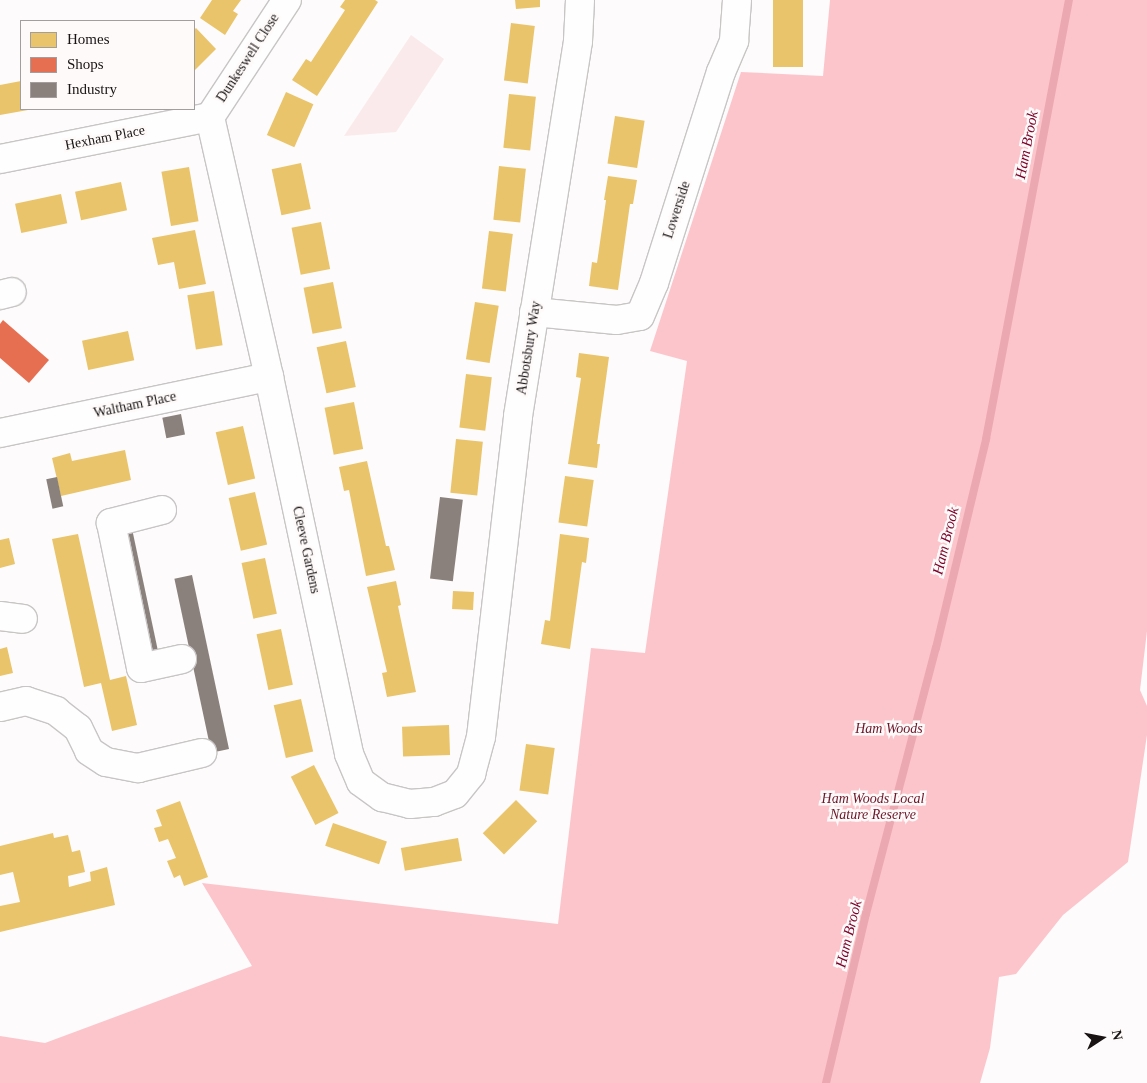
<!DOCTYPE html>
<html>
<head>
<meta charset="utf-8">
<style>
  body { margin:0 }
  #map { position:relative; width:1147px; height:1083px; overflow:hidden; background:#fdfbfb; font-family:Georgia,serif }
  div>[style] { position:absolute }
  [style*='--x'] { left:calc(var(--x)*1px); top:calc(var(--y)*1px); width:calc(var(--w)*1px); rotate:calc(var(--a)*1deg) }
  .green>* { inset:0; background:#faeaeb }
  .forest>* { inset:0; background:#fcc5cb }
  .homes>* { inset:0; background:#e9c46a; transform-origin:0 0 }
  .shops>* { inset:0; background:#e76f51 }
  .industry>* { inset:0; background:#8a817c; transform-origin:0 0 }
  .stream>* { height:8px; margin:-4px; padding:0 4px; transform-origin:4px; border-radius:4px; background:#eca8b0 }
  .roads { filter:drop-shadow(1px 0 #c8c5c5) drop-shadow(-1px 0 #c8c5c5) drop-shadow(0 1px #c8c5c5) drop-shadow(0 -1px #c8c5c5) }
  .minor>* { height:28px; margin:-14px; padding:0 14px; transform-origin:14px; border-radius:14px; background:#fffefe }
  span { translate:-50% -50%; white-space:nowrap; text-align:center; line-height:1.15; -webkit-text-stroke:5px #fefafa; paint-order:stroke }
  .street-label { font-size:14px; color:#191314 }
  .park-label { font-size:14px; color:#6b1529; font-style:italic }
  .water-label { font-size:15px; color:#7a0029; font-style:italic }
  .legend { position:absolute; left:20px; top:20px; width:175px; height:90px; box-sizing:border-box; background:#fefafa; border:1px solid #a29e9e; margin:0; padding:6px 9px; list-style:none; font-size:15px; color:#191314 }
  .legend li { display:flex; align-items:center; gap:10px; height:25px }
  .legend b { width:25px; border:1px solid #a29e9e }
  .north { position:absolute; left:1077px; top:1013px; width:50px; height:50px; -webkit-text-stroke:4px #fefafa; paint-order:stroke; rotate:79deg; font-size:14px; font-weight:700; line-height:20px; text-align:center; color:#191314 }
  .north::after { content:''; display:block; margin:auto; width:18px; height:22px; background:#191314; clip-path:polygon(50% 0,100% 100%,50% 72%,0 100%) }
</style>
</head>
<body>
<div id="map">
  <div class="green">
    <div style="clip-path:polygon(411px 35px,444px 59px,396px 132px,344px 136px)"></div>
  </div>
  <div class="forest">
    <div style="clip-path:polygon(830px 0,1147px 0,1147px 631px,1140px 690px,1147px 706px,1147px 735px,1128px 862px,1063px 915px,1016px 974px,999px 977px,990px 1048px,980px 1083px,0 1083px,0 1036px,45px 1043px,252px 966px,202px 883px,558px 924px,591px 648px,645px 653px,687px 361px,650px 351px,741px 72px,823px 76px)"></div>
  </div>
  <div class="homes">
    <div style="clip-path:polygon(212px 0,241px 0,233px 11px,238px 14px,225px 35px,200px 18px)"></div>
    <div style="clip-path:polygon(345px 0,375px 0,378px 2px,317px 96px,292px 80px,306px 59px,311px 62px,345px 10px,340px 7px)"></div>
    <div style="clip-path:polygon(515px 0,540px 0,540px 7px,516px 9px)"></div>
    <div style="left:773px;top:0;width:30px;height:67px"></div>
    <div style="left:511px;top:23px;width:24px;height:58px;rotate:7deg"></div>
    <div style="clip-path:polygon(196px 28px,216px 49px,194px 71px,194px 30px)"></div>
    <div style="clip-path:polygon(21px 81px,21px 109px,28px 110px,0 115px,0 85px)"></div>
    <div style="left:286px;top:92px;width:30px;height:47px;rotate:24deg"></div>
    <div style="left:509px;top:94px;width:27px;height:54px;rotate:6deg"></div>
    <div style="left:615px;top:116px;width:30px;height:48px;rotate:9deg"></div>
    <div style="left:301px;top:163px;width:47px;height:30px;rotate:78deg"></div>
    <div style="left:499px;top:166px;width:27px;height:54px;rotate:6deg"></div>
    <div style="left:189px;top:167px;width:55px;height:28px;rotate:80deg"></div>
    <div style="clip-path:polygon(608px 176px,637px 180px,633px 204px,630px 204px,618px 290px,589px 286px,592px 262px,597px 263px,606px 200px,604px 200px)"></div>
    <div style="left:121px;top:182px;width:29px;height:47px;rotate:78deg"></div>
    <div style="left:61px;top:194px;width:30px;height:47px;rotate:78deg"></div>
    <div style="left:321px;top:222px;width:48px;height:30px;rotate:79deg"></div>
    <div style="clip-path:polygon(195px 230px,206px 284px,179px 289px,174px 262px,158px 265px,152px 238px)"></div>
    <div style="left:489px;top:231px;width:24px;height:58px;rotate:7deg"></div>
    <div style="left:333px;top:282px;width:47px;height:30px;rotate:79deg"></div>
    <div style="left:214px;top:291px;width:55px;height:27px;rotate:81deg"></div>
    <div style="left:475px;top:302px;width:24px;height:58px;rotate:9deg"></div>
    <div style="left:128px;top:331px;width:30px;height:47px;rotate:78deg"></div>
    <div style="left:346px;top:341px;width:47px;height:30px;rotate:78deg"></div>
    <div style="clip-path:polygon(579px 353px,609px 357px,597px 444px,600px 444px,597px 468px,568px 464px,581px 378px,576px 377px)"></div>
    <div style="left:466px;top:374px;width:26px;height:54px;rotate:7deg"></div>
    <div style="left:354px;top:402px;width:48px;height:30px;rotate:79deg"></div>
    <div style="left:243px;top:426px;width:54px;height:28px;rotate:77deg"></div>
    <div style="left:456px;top:439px;width:27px;height:54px;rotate:6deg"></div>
    <div style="clip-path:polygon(125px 450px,131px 480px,61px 496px,52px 458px,70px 453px,72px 461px)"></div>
    <div style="clip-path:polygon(367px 461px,386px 546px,389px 546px,395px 570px,366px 576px,349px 490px,344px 491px,339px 467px)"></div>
    <div style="left:565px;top:476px;width:29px;height:47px;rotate:8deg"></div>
    <div style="left:255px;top:492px;width:54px;height:27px;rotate:77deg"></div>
    <div style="clip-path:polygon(78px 534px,110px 680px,126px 676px,137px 725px,112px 731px,101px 683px,84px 687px,52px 539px)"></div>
    <div style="clip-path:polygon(560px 534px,589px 538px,586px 563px,582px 562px,570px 649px,541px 644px,545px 620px,550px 621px)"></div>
    <div style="clip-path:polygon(9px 538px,15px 564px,0 568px,0 540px)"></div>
    <div style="left:265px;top:558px;width:57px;height:24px;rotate:78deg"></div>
    <div style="clip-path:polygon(396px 581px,401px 605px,398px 606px,416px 692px,387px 697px,382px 673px,387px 672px,367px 587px)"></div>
    <div style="left:453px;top:591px;width:21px;height:18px;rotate:3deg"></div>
    <div style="left:281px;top:629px;width:57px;height:25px;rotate:78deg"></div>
    <div style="clip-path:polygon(7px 647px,13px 673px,0 676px,0 649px)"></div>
    <div style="left:301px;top:699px;width:54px;height:28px;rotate:77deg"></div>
    <div style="left:449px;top:725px;width:30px;height:47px;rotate:88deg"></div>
    <div style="left:526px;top:744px;width:29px;height:47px;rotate:8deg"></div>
    <div style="left:314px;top:765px;width:54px;height:26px;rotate:63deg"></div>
    <div style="left:516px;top:800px;width:30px;height:47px;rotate:45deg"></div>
    <div style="clip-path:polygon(180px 801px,208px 877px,184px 886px,180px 875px,174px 878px,167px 861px,176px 858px,168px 839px,159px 842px,154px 828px,162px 826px,156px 810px)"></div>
    <div style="left:333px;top:823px;width:57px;height:24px;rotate:19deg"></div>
    <div style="clip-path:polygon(53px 833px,54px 838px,68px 835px,72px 852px,80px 850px,85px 872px,68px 876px,69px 887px,91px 881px,90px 872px,107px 867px,115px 905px,0 932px,0 906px,20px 902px,13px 872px,0 875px,0 846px)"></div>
    <div style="left:458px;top:838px;width:23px;height:58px;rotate:80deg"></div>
  </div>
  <div class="shops">
    <div style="clip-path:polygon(3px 320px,49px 360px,29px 383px,0 358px,0 324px)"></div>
  </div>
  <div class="industry">
    <div style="left:181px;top:414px;width:21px;height:19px;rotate:79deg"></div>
    <div style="left:57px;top:477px;width:30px;height:11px;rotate:78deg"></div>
    <div style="left:440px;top:497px;width:23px;height:82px;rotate:7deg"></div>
    <div style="left:131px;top:524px;width:137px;height:18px;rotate:78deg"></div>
    <div style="left:192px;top:575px;width:178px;height:18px;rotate:78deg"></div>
  </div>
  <div class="stream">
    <div style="--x:826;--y:1083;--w:174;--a:-76.7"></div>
    <div style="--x:866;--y:914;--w:275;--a:-75.3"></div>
    <div style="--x:936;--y:648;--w:215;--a:-76.5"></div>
    <div style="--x:986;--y:439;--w:447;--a:-79.3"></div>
  </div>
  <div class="roads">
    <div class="minor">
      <div style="--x:210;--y:117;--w:267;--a:77.2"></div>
      <div style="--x:269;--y:377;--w:385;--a:78"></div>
      <div style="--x:349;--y:754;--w:30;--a:67"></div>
      <div style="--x:361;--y:782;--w:26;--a:36"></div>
      <div style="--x:382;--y:797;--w:29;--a:14"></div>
      <div style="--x:410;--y:804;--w:24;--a:-5"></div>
      <div style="--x:434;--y:802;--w:22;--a:-21"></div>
      <div style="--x:455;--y:794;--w:26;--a:-51"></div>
      <div style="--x:471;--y:774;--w:38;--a:-75"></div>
      <div style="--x:481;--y:737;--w:323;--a:-83.4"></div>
      <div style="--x:518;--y:416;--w:380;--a:-80.9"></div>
      <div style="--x:578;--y:41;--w:41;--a:-87.2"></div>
      <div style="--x:210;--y:117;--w:140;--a:-56.7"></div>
      <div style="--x:0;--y:159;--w:214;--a:-11.3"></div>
      <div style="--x:0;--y:295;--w:12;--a:-14"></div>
      <div style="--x:534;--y:312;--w:83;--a:5.5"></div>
      <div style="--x:617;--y:320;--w:23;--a:-10"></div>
      <div style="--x:640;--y:316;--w:36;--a:-67"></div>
      <div style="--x:654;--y:283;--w:221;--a:-72.4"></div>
      <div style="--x:721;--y:72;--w:34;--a:-67"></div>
      <div style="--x:734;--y:41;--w:41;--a:-85.8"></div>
      <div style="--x:0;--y:433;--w:275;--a:-11.8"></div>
      <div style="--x:162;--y:510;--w:53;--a:165.7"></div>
      <div style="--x:111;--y:523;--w:148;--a:78.3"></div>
      <div style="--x:141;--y:668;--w:42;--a:-12.4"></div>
      <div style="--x:0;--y:616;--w:23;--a:7"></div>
      <div style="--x:0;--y:707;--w:27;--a:-13"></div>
      <div style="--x:26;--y:701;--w:32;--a:18"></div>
      <div style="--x:56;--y:711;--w:28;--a:38"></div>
      <div style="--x:78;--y:728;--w:25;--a:64"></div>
      <div style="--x:89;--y:751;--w:20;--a:33"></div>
      <div style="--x:106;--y:762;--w:33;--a:11"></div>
      <div style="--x:138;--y:768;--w:66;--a:-13.2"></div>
    </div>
  </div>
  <div class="street-label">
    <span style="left:248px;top:58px;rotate:-57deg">Dunkeswell Close</span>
    <span style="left:105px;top:138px;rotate:-11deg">Hexham Place</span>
    <span style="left:677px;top:210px;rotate:-72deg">Lowerside</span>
    <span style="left:529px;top:348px;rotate:-81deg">Abbotsbury Way</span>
    <span style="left:135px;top:405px;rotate:-12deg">Waltham Place</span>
    <span style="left:306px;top:550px;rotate:78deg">Cleeve Gardens</span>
  </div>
  <div class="park-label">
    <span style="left:889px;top:729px">Ham Woods</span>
    <span style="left:873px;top:807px">Ham Woods Local<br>Nature Reserve</span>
  </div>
  <div class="water-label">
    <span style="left:1027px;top:145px;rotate:-79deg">Ham Brook</span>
    <span style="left:946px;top:541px;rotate:-76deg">Ham Brook</span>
    <span style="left:849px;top:934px;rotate:-76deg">Ham Brook</span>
  </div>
  <ul class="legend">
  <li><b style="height:14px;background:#e9c46a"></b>Homes</li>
  <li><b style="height:14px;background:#e76f51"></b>Shops</li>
  <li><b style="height:14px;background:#8a817c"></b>Industry</li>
  </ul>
  <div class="north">N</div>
</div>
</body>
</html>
